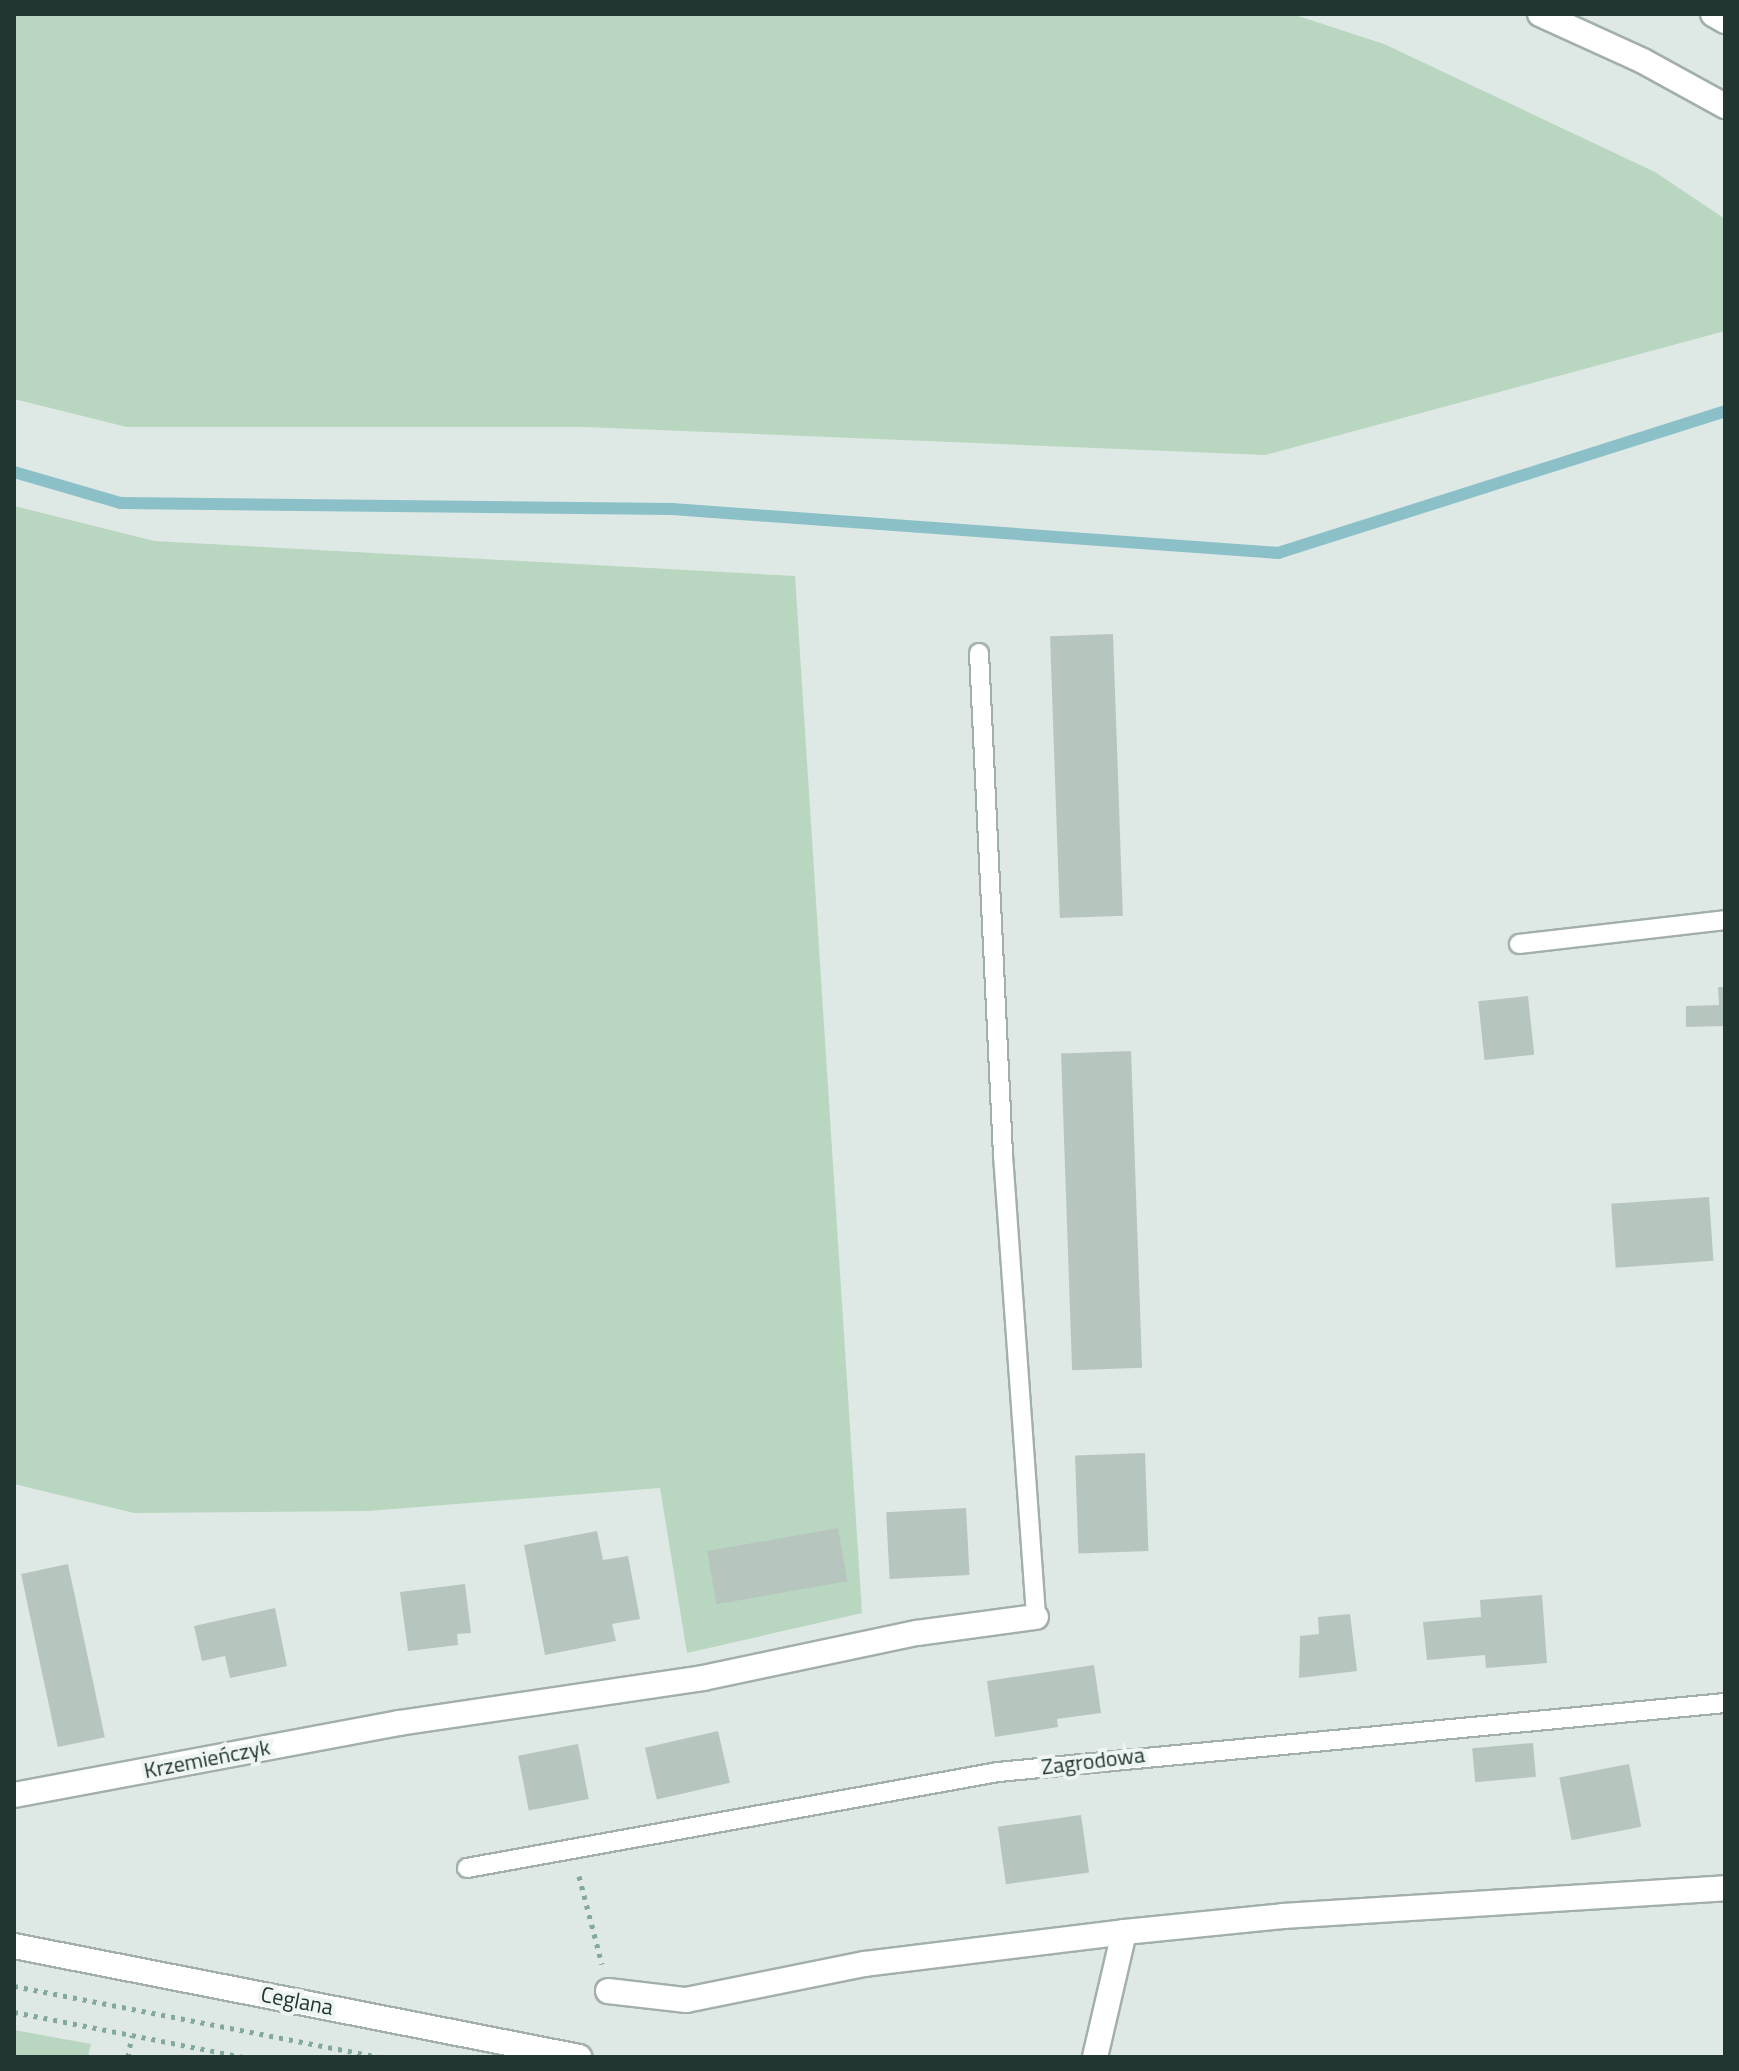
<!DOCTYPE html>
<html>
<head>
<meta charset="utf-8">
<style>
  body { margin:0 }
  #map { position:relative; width:1739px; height:2071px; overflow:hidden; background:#dee8e4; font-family:"Titillium Web",sans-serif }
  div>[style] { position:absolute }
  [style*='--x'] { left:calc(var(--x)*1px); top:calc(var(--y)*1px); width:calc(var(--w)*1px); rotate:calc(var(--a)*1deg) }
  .green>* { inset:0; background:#b9d7c0 }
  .stream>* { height:12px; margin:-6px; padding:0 6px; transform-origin:6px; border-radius:6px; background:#8bc0c8 }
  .building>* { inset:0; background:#b7c5bf; transform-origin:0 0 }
  .path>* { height:5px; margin-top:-2.5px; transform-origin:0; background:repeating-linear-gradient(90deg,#82a99b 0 4px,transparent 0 10px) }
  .roads { filter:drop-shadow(2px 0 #a2afaa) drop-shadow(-2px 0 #a2afaa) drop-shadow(0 2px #a2afaa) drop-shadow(0 -2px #a2afaa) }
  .lane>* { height:18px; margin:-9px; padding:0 9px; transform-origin:9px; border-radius:9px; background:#fff }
  .street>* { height:24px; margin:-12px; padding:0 12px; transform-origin:12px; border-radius:12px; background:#fff }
  .secondary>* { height:24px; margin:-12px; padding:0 12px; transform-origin:12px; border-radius:12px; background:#fff }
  span { translate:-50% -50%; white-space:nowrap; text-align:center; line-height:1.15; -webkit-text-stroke:8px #eef5f2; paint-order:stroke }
  .street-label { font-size:22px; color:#213630 }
  .frame { position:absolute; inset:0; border:16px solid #213630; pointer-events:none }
</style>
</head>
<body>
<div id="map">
  <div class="green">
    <div style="clip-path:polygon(14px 14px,1292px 14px,1384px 44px,1655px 172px,1725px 219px,1725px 331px,1265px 455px,585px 427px,127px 427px,14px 399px)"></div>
    <div style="clip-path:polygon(14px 506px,154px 541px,795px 576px,862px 1613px,687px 1653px,660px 1488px,368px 1511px,134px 1513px,14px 1484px)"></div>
    <div style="clip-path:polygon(14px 2030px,91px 2044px,88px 2057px,14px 2057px)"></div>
  </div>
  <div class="stream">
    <div style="--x:14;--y:472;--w:111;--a:16.2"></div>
    <div style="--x:121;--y:503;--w:551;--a:0.62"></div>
    <div style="--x:672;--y:509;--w:608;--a:4.15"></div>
    <div style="--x:1278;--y:553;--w:469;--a:-17.6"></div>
  </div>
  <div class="building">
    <div style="left:1113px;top:634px;width:282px;height:63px;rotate:88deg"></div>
    <div style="clip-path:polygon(1718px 987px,1725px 987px,1725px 1026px,1686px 1027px,1686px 1006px,1719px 1005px)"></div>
    <div style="left:1528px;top:996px;width:59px;height:50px;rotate:84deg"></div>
    <div style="left:1131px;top:1051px;width:317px;height:70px;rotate:88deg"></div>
    <div style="left:1709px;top:1197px;width:64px;height:98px;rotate:86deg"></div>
    <div style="left:1145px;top:1453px;width:98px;height:70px;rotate:88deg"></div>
    <div style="left:966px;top:1508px;width:67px;height:80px;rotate:87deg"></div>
    <div style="left:838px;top:1528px;width:54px;height:133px;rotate:80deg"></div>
    <div style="clip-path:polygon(597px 1531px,603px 1560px,628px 1556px,640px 1619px,612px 1624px,616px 1641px,545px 1655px,524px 1545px)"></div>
    <div style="left:68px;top:1564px;width:177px;height:48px;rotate:78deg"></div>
    <div style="clip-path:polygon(465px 1584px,471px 1633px,457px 1634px,458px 1645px,408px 1651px,400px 1592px)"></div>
    <div style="clip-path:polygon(1542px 1595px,1547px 1663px,1486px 1668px,1485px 1655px,1427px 1660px,1423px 1622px,1481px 1617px,1480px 1600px)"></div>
    <div style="clip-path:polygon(275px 1608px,287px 1666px,230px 1678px,225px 1656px,202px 1661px,194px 1626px)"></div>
    <div style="clip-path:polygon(1350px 1614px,1357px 1671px,1299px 1678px,1300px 1636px,1319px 1634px,1318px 1617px)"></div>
    <div style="clip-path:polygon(1094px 1665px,1101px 1713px,1057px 1719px,1058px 1727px,995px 1737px,987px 1681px)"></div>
    <div style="left:718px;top:1731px;width:53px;height:75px;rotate:77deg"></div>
    <div style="left:1533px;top:1743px;width:34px;height:61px;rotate:85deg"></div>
    <div style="left:578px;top:1744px;width:56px;height:61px;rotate:79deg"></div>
    <div style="left:1629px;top:1764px;width:64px;height:71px;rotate:79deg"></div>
    <div style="left:1081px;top:1815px;width:58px;height:84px;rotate:82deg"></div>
  </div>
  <div class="path">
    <div style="--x:579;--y:1876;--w:91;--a:75.4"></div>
    <div style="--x:14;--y:1986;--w:372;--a:11"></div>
    <div style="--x:14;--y:2012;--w:233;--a:11.1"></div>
    <div style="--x:128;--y:2057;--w:22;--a:-80"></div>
  </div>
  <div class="roads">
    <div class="lane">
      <div style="--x:979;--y:653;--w:503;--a:87.26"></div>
      <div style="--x:1003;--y:1155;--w:463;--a:85.9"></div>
      <div style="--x:1519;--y:944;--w:207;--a:-6.6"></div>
      <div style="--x:467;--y:1868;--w:540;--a:-10.25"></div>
      <div style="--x:998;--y:1772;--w:730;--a:-5.42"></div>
    </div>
    <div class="street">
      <div style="--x:14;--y:1795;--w:392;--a:-10.6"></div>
      <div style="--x:399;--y:1723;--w:307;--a:-8.4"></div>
      <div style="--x:703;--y:1678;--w:219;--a:-11.9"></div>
      <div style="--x:917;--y:1633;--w:120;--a:-7.7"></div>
      <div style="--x:608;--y:1991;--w:79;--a:6.6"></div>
      <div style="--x:686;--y:2000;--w:183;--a:-11.4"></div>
      <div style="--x:865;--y:1964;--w:261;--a:-7"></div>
      <div style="--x:1095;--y:2057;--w:128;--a:-76.9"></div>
      <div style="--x:1124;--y:1932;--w:160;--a:-5.7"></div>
      <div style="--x:1283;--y:1916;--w:443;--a:-3.6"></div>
    </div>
    <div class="secondary">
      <div style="--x:1540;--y:14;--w:113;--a:24.5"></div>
      <div style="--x:1643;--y:61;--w:94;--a:28.8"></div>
      <div style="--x:1713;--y:14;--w:14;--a:30"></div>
      <div style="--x:14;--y:1946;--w:576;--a:11.11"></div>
    </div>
  </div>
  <div class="street-label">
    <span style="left:207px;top:1759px;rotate:-11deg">Krzemieńczyk</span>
    <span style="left:1093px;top:1761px;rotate:-7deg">Zagrodowa</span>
    <span style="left:297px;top:2001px;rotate:11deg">Ceglana</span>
  </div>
  <div class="frame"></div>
</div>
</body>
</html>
